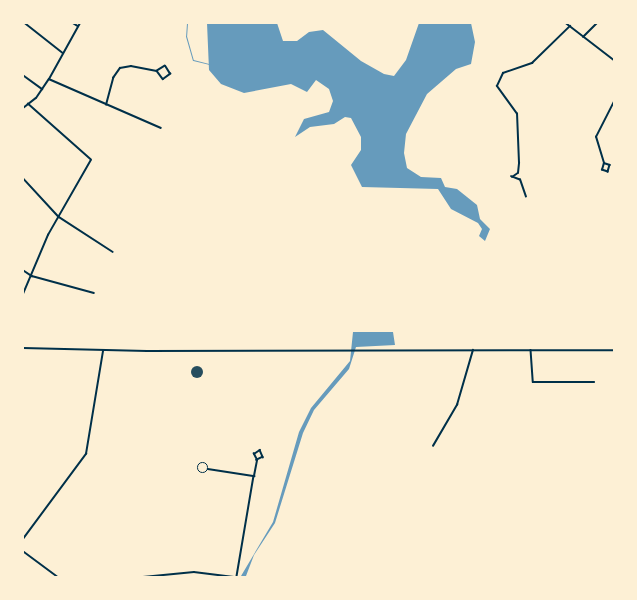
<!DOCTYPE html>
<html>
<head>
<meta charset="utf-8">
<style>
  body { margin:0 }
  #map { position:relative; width:637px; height:600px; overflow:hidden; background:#fdf0d5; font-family:"Roboto Condensed",sans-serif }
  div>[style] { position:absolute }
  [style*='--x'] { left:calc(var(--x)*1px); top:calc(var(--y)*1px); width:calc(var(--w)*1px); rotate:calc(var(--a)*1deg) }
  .water>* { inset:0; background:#669bbc }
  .stream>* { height:1px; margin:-0.5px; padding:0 0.5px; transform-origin:0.5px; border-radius:0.5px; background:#669bbc }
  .building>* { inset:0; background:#264d5e }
  .round { border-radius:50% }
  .minor>* { height:1.5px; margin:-0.75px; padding:0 0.75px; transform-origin:0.75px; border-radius:0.75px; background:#003049 }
  .minor>.ring { margin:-0.75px; padding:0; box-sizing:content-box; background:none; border:1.5px solid #003049; border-radius:50% }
  .tertiary>* { height:1.5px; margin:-0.75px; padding:0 0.75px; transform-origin:0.75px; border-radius:0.75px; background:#003049 }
  .secondary>* { height:2px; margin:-1px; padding:0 1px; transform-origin:1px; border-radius:1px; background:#003049 }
  .primary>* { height:2px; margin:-1px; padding:0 1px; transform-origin:1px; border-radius:1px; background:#003049 }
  span { translate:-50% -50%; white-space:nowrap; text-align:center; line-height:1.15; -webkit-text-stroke:3px #fdf0d5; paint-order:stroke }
  .frame { position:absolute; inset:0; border:24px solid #fdf0d5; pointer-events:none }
</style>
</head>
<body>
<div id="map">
  <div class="water">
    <div style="clip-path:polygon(207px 23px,277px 23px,283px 41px,297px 41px,309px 32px,323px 30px,361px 61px,384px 74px,394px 76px,406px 60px,419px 23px,471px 23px,475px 42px,471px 64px,456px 69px,427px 94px,406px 134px,404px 153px,407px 168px,421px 177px,441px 178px,445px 187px,457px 189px,477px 205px,480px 219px,490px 229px,485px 241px,479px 236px,482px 229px,478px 223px,451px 209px,438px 189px,362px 187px,351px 165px,361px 150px,361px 137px,351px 118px,345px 117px,334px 124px,310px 127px,295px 137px,304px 119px,329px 112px,333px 101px,329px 89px,316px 80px,307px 92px,291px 84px,244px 93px,221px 84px,209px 70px)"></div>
    <div style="clip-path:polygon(353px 332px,393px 332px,395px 345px,356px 347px,349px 369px,314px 410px,303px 433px,275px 523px,254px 555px,246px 576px,241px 576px,273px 522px,299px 432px,311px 408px,350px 361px)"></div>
  </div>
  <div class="stream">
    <div style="--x:187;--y:23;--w:13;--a:94"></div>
    <div style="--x:186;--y:36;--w:25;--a:74"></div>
    <div style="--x:193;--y:60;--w:16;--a:14"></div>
  </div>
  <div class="building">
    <div class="round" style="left:191px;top:366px;width:12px;height:12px"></div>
  </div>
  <div class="minor">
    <div style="--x:25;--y:23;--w:48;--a:38.3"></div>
    <div style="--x:73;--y:23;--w:6;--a:31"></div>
    <div style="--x:566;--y:23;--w:61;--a:37.6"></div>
    <div style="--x:583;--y:37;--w:20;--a:-45"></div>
    <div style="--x:23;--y:75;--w:24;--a:36"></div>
    <div style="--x:49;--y:79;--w:122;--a:23.6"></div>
    <div style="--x:106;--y:105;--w:28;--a:-75"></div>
    <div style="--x:113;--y:78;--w:12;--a:-55"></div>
    <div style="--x:120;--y:68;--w:11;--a:-10"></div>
    <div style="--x:131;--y:66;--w:26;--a:11"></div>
    <div style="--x:157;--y:71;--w:10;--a:53"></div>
    <div style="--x:163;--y:79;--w:9;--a:-36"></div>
    <div style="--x:170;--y:74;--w:9;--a:-122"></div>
    <div style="--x:165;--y:66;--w:9;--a:148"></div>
    <div style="--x:604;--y:163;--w:6;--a:18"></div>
    <div style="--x:610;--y:165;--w:7;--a:106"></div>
    <div style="--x:608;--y:172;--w:6;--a:-162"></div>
    <div style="--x:602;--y:170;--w:7;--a:-74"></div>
    <div style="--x:604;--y:163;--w:27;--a:-107"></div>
    <div style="--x:596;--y:137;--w:39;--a:-63"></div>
    <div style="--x:23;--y:178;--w:53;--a:47.3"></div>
    <div style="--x:59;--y:217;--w:64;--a:32.9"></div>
    <div style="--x:526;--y:197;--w:18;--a:-109"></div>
    <div style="--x:520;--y:180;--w:9;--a:-159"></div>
    <div style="--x:512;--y:177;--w:7;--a:-34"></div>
    <div style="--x:518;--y:173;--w:10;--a:-84"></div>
    <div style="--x:519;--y:163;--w:49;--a:-92.3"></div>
    <div style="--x:517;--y:114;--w:34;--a:-126"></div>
    <div style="--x:497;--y:86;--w:14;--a:-65"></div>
    <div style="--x:503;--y:73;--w:31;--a:-19"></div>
    <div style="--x:532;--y:63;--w:53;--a:-44.2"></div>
    <div style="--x:23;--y:270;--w:11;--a:34"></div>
    <div style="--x:32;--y:276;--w:64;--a:15.3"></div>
    <div style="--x:23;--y:294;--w:64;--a:-67"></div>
    <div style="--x:48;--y:235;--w:86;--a:-60.2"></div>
    <div style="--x:91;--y:160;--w:84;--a:-138.4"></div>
    <div style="--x:531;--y:350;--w:32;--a:86"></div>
    <div style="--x:533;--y:382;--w:61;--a:0"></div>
    <div style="--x:433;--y:446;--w:48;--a:-59.7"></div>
    <div style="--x:457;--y:405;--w:57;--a:-73.8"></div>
    <div class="ring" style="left:198px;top:463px;width:8.5px;height:8.5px"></div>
    <div style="--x:208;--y:469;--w:47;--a:8.7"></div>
    <div style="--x:254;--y:476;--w:102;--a:99.6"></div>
    <div style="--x:254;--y:476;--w:16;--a:-79"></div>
    <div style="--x:257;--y:460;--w:7;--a:-117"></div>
    <div style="--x:254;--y:454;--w:7;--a:-34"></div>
    <div style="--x:260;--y:450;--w:8;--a:67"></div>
    <div style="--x:263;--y:457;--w:7;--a:153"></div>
    <div style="--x:23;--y:539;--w:106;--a:-53.5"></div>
    <div style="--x:86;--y:454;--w:104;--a:-80.6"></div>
  </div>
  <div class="tertiary">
    <div style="--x:23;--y:551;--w:44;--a:36.6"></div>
    <div style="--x:143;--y:577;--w:51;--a:-5.6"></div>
    <div style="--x:194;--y:572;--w:40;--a:7.1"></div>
  </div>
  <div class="secondary">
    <div style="--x:23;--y:108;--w:16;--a:-38"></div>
    <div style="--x:36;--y:98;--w:23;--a:-56"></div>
    <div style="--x:49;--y:79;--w:64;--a:-61"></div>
  </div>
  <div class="primary">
    <div style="--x:23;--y:348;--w:124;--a:1.4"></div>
    <div style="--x:147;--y:351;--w:467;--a:-0.1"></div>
  </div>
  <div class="frame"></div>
</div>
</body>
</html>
